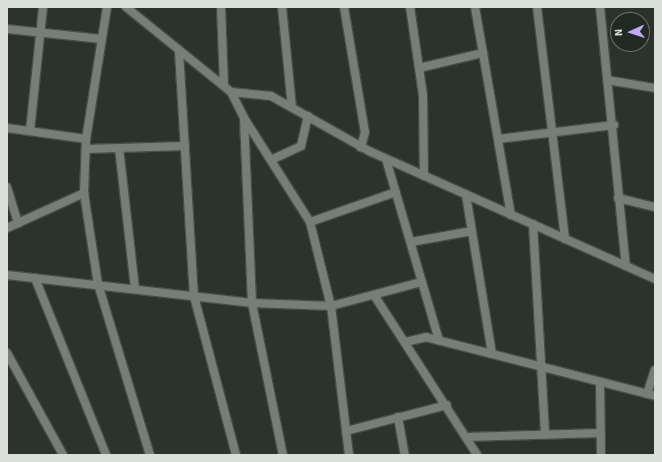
<!DOCTYPE html>
<html>
<head>
<meta charset="utf-8">
<style>
  body { margin:0 }
  #map { position:relative; width:662px; height:462px; overflow:hidden; background:#2c322c; font-family:"Source Sans 3",sans-serif }
  div>[style] { position:absolute }
  [style*='--x'] { left:calc(var(--x)*1px); top:calc(var(--y)*1px); width:calc(var(--w)*1px); rotate:calc(var(--a)*1deg) }
  .roads { filter:drop-shadow(1px 0 #484d48) drop-shadow(-1px 0 #484d48) drop-shadow(0 1px #484d48) drop-shadow(0 -1px #484d48) }
  .minor>* { height:8px; margin:-4px; padding:0 4px; transform-origin:4px; border-radius:4px; background:#777e77 }
  span { translate:-50% -50%; white-space:nowrap; text-align:center; line-height:1.15; -webkit-text-stroke:4px #222822; paint-order:stroke }
  .frame { position:absolute; inset:0; border:8px solid #dbdfdb; pointer-events:none }
  .north { position:absolute; left:610px; top:12px; width:40px; height:40px; box-sizing:border-box; background:#222822; border:1px solid #6c716c; border-radius:50%; rotate:267deg; font-size:11px; font-weight:700; line-height:16px; text-align:center; color:#dbdfdb }
  .north::after { content:''; display:block; margin:auto; width:14px; height:18px; background:#bea9f5; clip-path:polygon(50% 0,100% 100%,50% 72%,0 100%) }
</style>
</head>
<body>
<div id="map">
  <div class="roads">
    <div class="minor">
      <div style="--x:107;--y:7;--w:134;--a:99"></div>
      <div style="--x:86;--y:139;--w:54;--a:92.1"></div>
      <div style="--x:84;--y:193;--w:92;--a:81.3"></div>
      <div style="--x:98;--y:284;--w:179;--a:73.1"></div>
      <div style="--x:126;--y:7;--w:135;--a:39"></div>
      <div style="--x:231;--y:92;--w:29;--a:63"></div>
      <div style="--x:244;--y:118;--w:123;--a:57.6"></div>
      <div style="--x:310;--y:222;--w:87;--a:76"></div>
      <div style="--x:331;--y:306;--w:150;--a:83.1"></div>
      <div style="--x:221;--y:7;--w:79;--a:87.8"></div>
      <div style="--x:282;--y:7;--w:100;--a:84.3"></div>
      <div style="--x:344;--y:7;--w:127;--a:80.5"></div>
      <div style="--x:365;--y:132;--w:16;--a:105"></div>
      <div style="--x:410;--y:7;--w:89;--a:81.6"></div>
      <div style="--x:423;--y:95;--w:81;--a:89.3"></div>
      <div style="--x:475;--y:7;--w:211;--a:80.2"></div>
      <div style="--x:537;--y:7;--w:234;--a:83.1"></div>
      <div style="--x:600;--y:7;--w:260;--a:84.3"></div>
      <div style="--x:7;--y:29;--w:95;--a:6.1"></div>
      <div style="--x:179;--y:52;--w:244;--a:86.5"></div>
      <div style="--x:194;--y:296;--w:164;--a:75.2"></div>
      <div style="--x:419;--y:68;--w:66;--a:-13.2"></div>
      <div style="--x:607;--y:80;--w:49;--a:9.5"></div>
      <div style="--x:231;--y:92;--w:40;--a:5.7"></div>
      <div style="--x:271;--y:96;--w:112;--a:29.3"></div>
      <div style="--x:369;--y:151;--w:313;--a:24.1"></div>
      <div style="--x:244;--y:119;--w:184;--a:87.5"></div>
      <div style="--x:252;--y:303;--w:155;--a:78.5"></div>
      <div style="--x:7;--y:128;--w:80;--a:7.9"></div>
      <div style="--x:30;--y:131;--w:125;--a:-84"></div>
      <div style="--x:498;--y:139;--w:117;--a:-6.9"></div>
      <div style="--x:119;--y:148;--w:141;--a:83.5"></div>
      <div style="--x:86;--y:149;--w:99;--a:-1.7"></div>
      <div style="--x:386;--y:159;--w:189;--a:73.7"></div>
      <div style="--x:271;--y:160;--w:33;--a:-25"></div>
      <div style="--x:301;--y:146;--w:31;--a:-77"></div>
      <div style="--x:7;--y:187;--w:38;--a:73"></div>
      <div style="--x:466;--y:195;--w:161;--a:80.7"></div>
      <div style="--x:618;--y:198;--w:38;--a:14"></div>
      <div style="--x:310;--y:222;--w:91;--a:-19.2"></div>
      <div style="--x:533;--y:224;--w:211;--a:86.7"></div>
      <div style="--x:7;--y:228;--w:85;--a:-24.4"></div>
      <div style="--x:411;--y:242;--w:62;--a:-10.2"></div>
      <div style="--x:7;--y:275;--w:247;--a:6.5"></div>
      <div style="--x:252;--y:303;--w:79;--a:2.2"></div>
      <div style="--x:331;--y:306;--w:94;--a:-14.8"></div>
      <div style="--x:35;--y:278;--w:191;--a:68.1"></div>
      <div style="--x:374;--y:295;--w:190;--a:57.2"></div>
      <div style="--x:405;--y:342;--w:22;--a:-13"></div>
      <div style="--x:426;--y:337;--w:236;--a:14.4"></div>
      <div style="--x:7;--y:353;--w:116;--a:61.2"></div>
      <div style="--x:600;--y:382;--w:73;--a:89.2"></div>
      <div style="--x:647;--y:394;--w:25;--a:-72"></div>
      <div style="--x:398;--y:417;--w:39;--a:80"></div>
      <div style="--x:346;--y:431;--w:104;--a:-14.4"></div>
      <div style="--x:466;--y:437;--w:135;--a:-1.7"></div>
    </div>
  </div>
  <div class="frame"></div>
  <div class="north">N</div>
</div>
</body>
</html>
